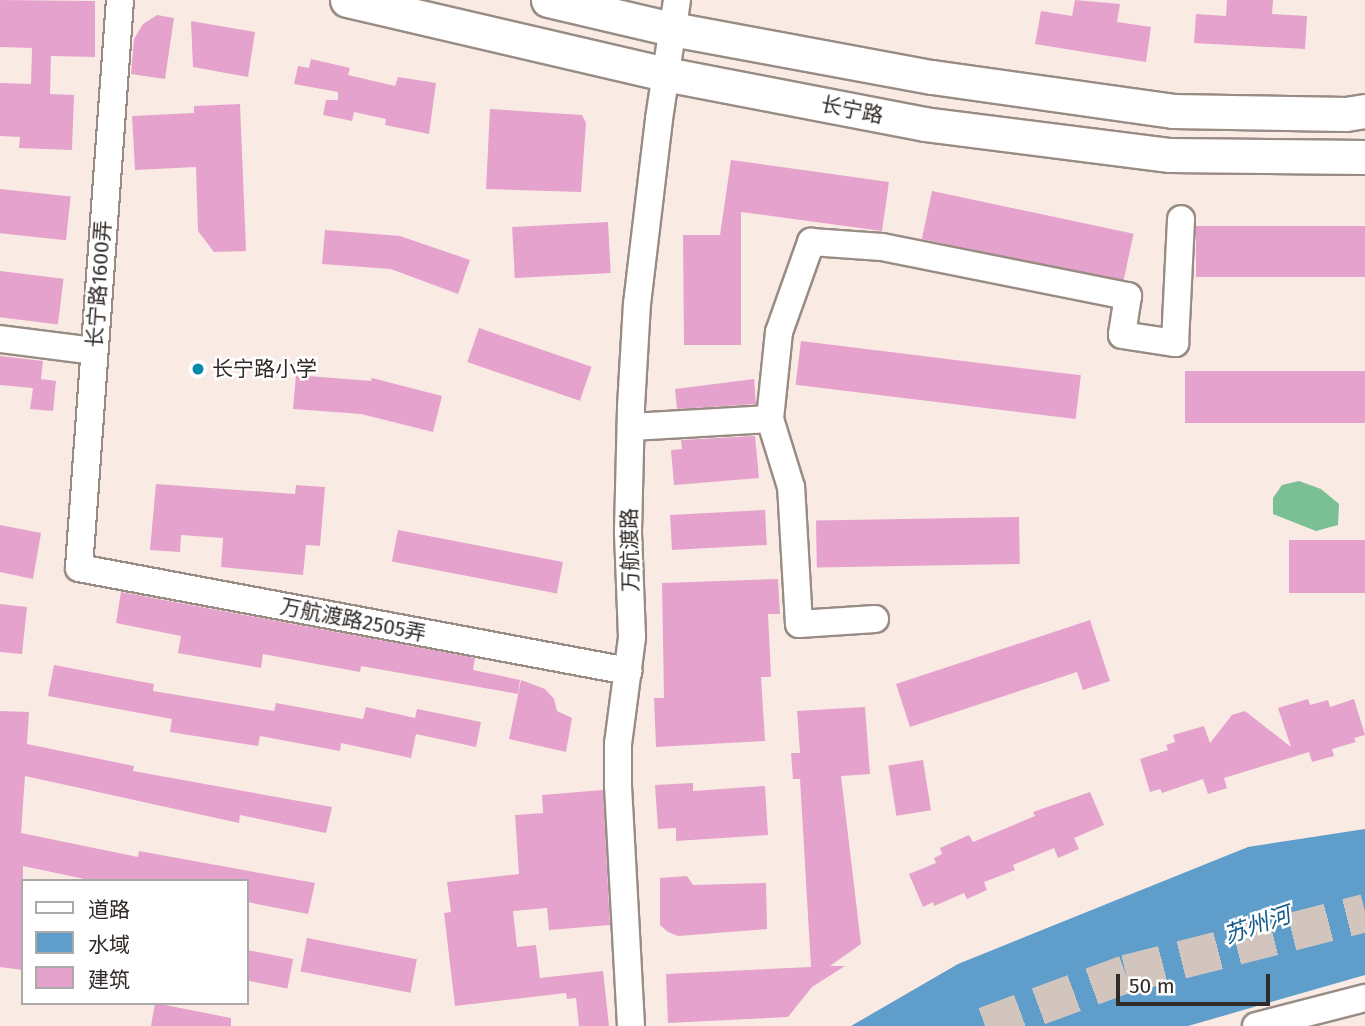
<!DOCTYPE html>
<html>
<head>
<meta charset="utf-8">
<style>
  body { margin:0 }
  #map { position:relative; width:1365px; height:1026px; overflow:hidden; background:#f9ebe3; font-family:"Fira Sans","Noto Sans SC",sans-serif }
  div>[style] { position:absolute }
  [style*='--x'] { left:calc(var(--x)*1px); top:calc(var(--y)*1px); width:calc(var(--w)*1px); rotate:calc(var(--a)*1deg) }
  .forest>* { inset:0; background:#7bc094 }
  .water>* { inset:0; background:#5f9dcb }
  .building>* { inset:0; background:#e5a2cc; transform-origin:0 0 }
  .highway-tunnel>* { height:38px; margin-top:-19px; transform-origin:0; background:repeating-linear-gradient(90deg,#d1c5be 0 38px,transparent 0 57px) }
  .roads { filter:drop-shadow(2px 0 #988c84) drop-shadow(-2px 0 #988c84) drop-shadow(0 2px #988c84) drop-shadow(0 -2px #988c84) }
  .minor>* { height:26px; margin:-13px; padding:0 13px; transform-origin:13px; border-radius:13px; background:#fff }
  .major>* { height:33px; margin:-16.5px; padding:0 16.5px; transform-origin:16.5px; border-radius:16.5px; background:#fff }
  .dots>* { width:19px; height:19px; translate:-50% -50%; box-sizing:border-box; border:4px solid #fff; border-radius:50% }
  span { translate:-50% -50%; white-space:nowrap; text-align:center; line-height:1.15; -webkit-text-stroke:5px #fff; paint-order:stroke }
  .street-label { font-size:21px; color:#302b28 }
  .poi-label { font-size:21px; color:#302b28 }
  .left { translate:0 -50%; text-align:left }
  .water-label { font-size:23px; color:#145b89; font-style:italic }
  .legend { position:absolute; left:21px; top:879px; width:228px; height:126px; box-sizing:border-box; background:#fff; border:2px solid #acaaa9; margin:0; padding:9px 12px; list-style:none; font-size:21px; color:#302b28 }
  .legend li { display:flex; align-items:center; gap:14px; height:35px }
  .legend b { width:35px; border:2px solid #acaaa9 }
  .scale { position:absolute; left:1116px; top:974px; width:154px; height:32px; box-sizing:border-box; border:4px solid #302b28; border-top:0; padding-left:9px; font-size:21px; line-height:24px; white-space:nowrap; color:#302b28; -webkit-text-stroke:5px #fff; paint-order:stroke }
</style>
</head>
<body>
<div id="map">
  <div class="forest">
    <div style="clip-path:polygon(1299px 481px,1321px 489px,1339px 504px,1338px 525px,1316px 531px,1273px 514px,1273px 498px,1282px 485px)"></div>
  </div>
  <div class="water">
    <div style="clip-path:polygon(1365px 829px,1365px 975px,1188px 1026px,851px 1026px,958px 964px,1248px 847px)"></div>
  </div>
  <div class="building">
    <div style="clip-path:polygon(0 0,95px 1px,95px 57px,51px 56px,50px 94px,74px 95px,72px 150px,19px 148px,20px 137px,0 136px,0 83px,31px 84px,32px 48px,0 47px)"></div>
    <div style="clip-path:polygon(1075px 0,1120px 4px,1117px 22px,1151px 27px,1146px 62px,1035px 44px,1041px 11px,1072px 16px)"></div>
    <div style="clip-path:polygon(1227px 0,1273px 0,1272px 14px,1307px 16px,1305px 49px,1194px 43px,1196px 14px,1226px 16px)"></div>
    <div style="clip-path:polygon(157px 15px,174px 18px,165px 79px,131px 74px,134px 39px,143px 24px)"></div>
    <div style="clip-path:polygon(191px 21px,255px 32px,248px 77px,193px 67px)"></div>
    <div style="clip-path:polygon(311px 59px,350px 68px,348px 75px,395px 86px,398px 77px,436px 83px,429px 134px,385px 125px,386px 119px,354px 112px,352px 121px,323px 115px,326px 100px,338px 100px,338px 92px,294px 84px,298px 66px,309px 68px)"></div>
    <div style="clip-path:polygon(240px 104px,246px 251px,214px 252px,198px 231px,196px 167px,135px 170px,132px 116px,194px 113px,194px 106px)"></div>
    <div style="clip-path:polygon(490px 109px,582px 115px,586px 123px,581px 192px,486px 189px)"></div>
    <div style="clip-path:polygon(731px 160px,889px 182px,882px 231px,741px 212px,741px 345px,684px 345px,683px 235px,720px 235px)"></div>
    <div style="left:0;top:189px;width:71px;height:44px;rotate:6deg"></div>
    <div style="left:932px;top:191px;width:206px;height:49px;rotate:12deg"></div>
    <div style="left:608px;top:222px;width:51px;height:96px;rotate:87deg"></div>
    <div style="left:1365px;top:226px;width:51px;height:169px;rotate:90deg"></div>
    <div style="clip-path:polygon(325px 230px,400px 236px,470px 260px,458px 294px,391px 269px,322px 264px)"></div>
    <div style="left:0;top:271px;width:64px;height:46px;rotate:7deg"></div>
    <div style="left:479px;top:328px;width:119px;height:36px;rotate:19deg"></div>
    <div style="left:801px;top:341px;width:282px;height:44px;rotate:7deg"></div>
    <div style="clip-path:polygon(0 356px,43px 361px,41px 379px,56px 381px,53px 411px,30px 409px,33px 388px,0 385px)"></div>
    <div style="left:1365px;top:371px;width:52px;height:180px;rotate:90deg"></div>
    <div style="clip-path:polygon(296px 375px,371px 381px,372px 378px,442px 396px,433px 432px,361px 414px,293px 409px)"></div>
    <div style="clip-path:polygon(754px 379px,756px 404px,677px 409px,675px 389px)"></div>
    <div style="clip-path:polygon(755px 436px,759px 478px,674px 485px,671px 450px,682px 449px,681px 440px)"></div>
    <div style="clip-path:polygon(156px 484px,295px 494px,296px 485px,325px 487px,320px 546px,306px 545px,303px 575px,221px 567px,223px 538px,181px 535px,180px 552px,150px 550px)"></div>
    <div style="left:765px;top:510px;width:35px;height:95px;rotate:87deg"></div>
    <div style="left:1019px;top:517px;width:47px;height:203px;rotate:89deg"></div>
    <div style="clip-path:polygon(0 525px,41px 533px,33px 579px,0 572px)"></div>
    <div style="left:398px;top:530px;width:168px;height:32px;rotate:11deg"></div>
    <div style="left:1365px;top:540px;width:53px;height:76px;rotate:90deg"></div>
    <div style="clip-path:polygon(778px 579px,780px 614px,768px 614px,771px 677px,761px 677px,765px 741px,656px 747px,654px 698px,664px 698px,662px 583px)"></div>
    <div style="clip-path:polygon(121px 592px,475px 658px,473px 670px,520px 680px,518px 694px,361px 666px,360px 672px,263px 654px,261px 668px,178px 653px,181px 636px,116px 623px)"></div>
    <div style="clip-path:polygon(0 604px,27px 607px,22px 654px,0 652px)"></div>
    <div style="clip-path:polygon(1090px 620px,1110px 681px,1083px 690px,1077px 672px,910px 727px,896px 684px)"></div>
    <div style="clip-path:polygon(54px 665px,154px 684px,153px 691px,274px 711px,276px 703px,363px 719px,366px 707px,415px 718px,417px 709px,481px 722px,476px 747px,416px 734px,411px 758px,341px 743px,340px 751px,260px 736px,258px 746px,170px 732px,172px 719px,48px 696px)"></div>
    <div style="clip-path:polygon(521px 680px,545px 689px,554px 699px,557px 711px,572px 718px,566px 752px,509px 739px)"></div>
    <div style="clip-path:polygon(1308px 699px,1310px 705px,1328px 700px,1330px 707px,1354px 699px,1365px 735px,1354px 738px,1356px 742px,1332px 749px,1334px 756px,1312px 762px,1309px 752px,1224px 778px,1227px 788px,1208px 794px,1203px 779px,1162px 793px,1160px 789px,1150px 792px,1140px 759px,1168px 750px,1166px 745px,1175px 742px,1173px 735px,1204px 726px,1210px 743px,1232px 715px,1245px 711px,1291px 747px,1278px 708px)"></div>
    <div style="clip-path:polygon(865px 707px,870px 774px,841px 776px,861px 944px,830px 966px,845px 966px,812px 987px,788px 1017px,668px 1023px,666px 974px,811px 967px,800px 779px,793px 779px,791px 753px,800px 753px,797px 711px)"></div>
    <div style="clip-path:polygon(0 711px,29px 712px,27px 744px,134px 766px,133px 771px,332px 807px,326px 833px,240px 815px,239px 823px,25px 776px,21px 833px,138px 857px,139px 851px,315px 883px,308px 914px,247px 902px,247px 881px,94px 881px,23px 866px,23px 970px,0 967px)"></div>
    <div style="left:923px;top:760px;width:51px;height:35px;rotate:81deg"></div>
    <div style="clip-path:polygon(693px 783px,693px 791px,765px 786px,768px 835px,676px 841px,676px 828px,658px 829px,655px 785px)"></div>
    <div style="clip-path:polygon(603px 790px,610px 925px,549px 930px,547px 908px,513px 911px,517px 947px,536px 945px,540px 978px,603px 971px,609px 1026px,579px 1026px,576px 998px,567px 999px,566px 993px,455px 1006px,444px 913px,451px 912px,447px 882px,519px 874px,515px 815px,543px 813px,542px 795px)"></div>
    <div style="clip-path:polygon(1090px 792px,1104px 825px,1074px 838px,1079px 849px,1058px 858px,1054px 848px,1013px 865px,1015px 870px,984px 882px,987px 890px,967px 899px,964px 893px,934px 906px,933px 902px,923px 907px,909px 874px,936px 863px,934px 858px,942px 854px,940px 848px,969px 835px,973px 842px,1035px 816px,1033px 812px)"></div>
    <div style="clip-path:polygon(687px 876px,693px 885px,766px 883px,767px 929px,678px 936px,668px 932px,660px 925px,660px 878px)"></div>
    <div style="left:307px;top:938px;width:112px;height:34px;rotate:11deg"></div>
    <div style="left:247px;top:950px;width:47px;height:30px;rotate:11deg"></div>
    <div style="clip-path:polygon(155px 1003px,231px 1018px,231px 1026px,151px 1026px)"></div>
  </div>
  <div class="highway-tunnel">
    <div style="--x:985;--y:1026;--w:150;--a:-20.2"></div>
    <div style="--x:1126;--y:974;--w:247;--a:-14.3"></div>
  </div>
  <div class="roads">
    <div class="minor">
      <div style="--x:120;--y:0;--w:569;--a:94.13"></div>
      <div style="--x:79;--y:568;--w:559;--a:10.63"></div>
      <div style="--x:0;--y:339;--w:95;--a:7.3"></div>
      <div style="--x:631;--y:427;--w:139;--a:-3.3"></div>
      <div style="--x:875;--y:619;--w:76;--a:176.2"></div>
      <div style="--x:799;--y:624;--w:137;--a:-93.3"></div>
      <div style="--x:791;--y:487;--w:71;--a:-107.2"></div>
      <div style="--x:770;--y:419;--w:87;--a:-84.1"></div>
      <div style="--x:779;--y:332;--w:96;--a:-70.4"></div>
      <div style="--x:811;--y:242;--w:71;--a:4"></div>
      <div style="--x:882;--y:247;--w:251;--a:11.3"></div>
      <div style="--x:1128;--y:296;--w:39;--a:99"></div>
      <div style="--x:1122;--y:335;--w:54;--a:8.6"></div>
      <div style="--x:1175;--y:343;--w:124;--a:-87.2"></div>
      <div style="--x:631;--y:1026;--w:242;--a:-93.1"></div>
      <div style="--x:618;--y:784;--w:40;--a:-90"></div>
      <div style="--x:618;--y:744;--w:108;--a:-82.5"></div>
      <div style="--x:632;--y:637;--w:106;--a:-92.2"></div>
      <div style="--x:628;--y:531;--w:124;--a:-88.6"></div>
      <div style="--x:631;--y:407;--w:103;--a:-86.7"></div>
      <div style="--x:637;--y:304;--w:186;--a:-83.2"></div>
      <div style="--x:659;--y:119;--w:120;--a:-81.4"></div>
      <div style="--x:1256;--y:1026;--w:113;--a:-14.4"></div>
    </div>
    <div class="major">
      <div style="--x:347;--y:0;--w:326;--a:13.1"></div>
      <div style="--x:665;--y:74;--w:264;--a:10.9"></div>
      <div style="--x:924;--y:124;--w:248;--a:7.2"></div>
      <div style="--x:1170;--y:155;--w:195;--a:0.6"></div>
      <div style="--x:548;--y:0;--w:127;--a:13.2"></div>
      <div style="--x:672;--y:29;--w:264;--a:10.5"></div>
      <div style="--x:932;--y:77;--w:243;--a:8"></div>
      <div style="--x:1173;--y:111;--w:173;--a:1"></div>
      <div style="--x:1346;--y:114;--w:19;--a:-9"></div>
    </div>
  </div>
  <div class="dots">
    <div style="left:198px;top:369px;background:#068aab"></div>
  </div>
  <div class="street-label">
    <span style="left:852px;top:110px;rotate:11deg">长宁路</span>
    <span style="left:99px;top:284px;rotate:-86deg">长宁路1600弄</span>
    <span style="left:630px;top:550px;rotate:-91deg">万航渡路</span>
    <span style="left:353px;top:620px;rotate:11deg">万航渡路2505弄</span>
  </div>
  <div class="poi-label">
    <span class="left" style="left:212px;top:369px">长宁路小学</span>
  </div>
  <div class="water-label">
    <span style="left:1257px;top:925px;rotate:-19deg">苏州河</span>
  </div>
  <ul class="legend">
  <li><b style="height:9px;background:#fff"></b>道路</li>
  <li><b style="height:19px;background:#5f9dcb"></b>水域</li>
  <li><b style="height:19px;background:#e5a2cc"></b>建筑</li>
  </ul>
  <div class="scale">50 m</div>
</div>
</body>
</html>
